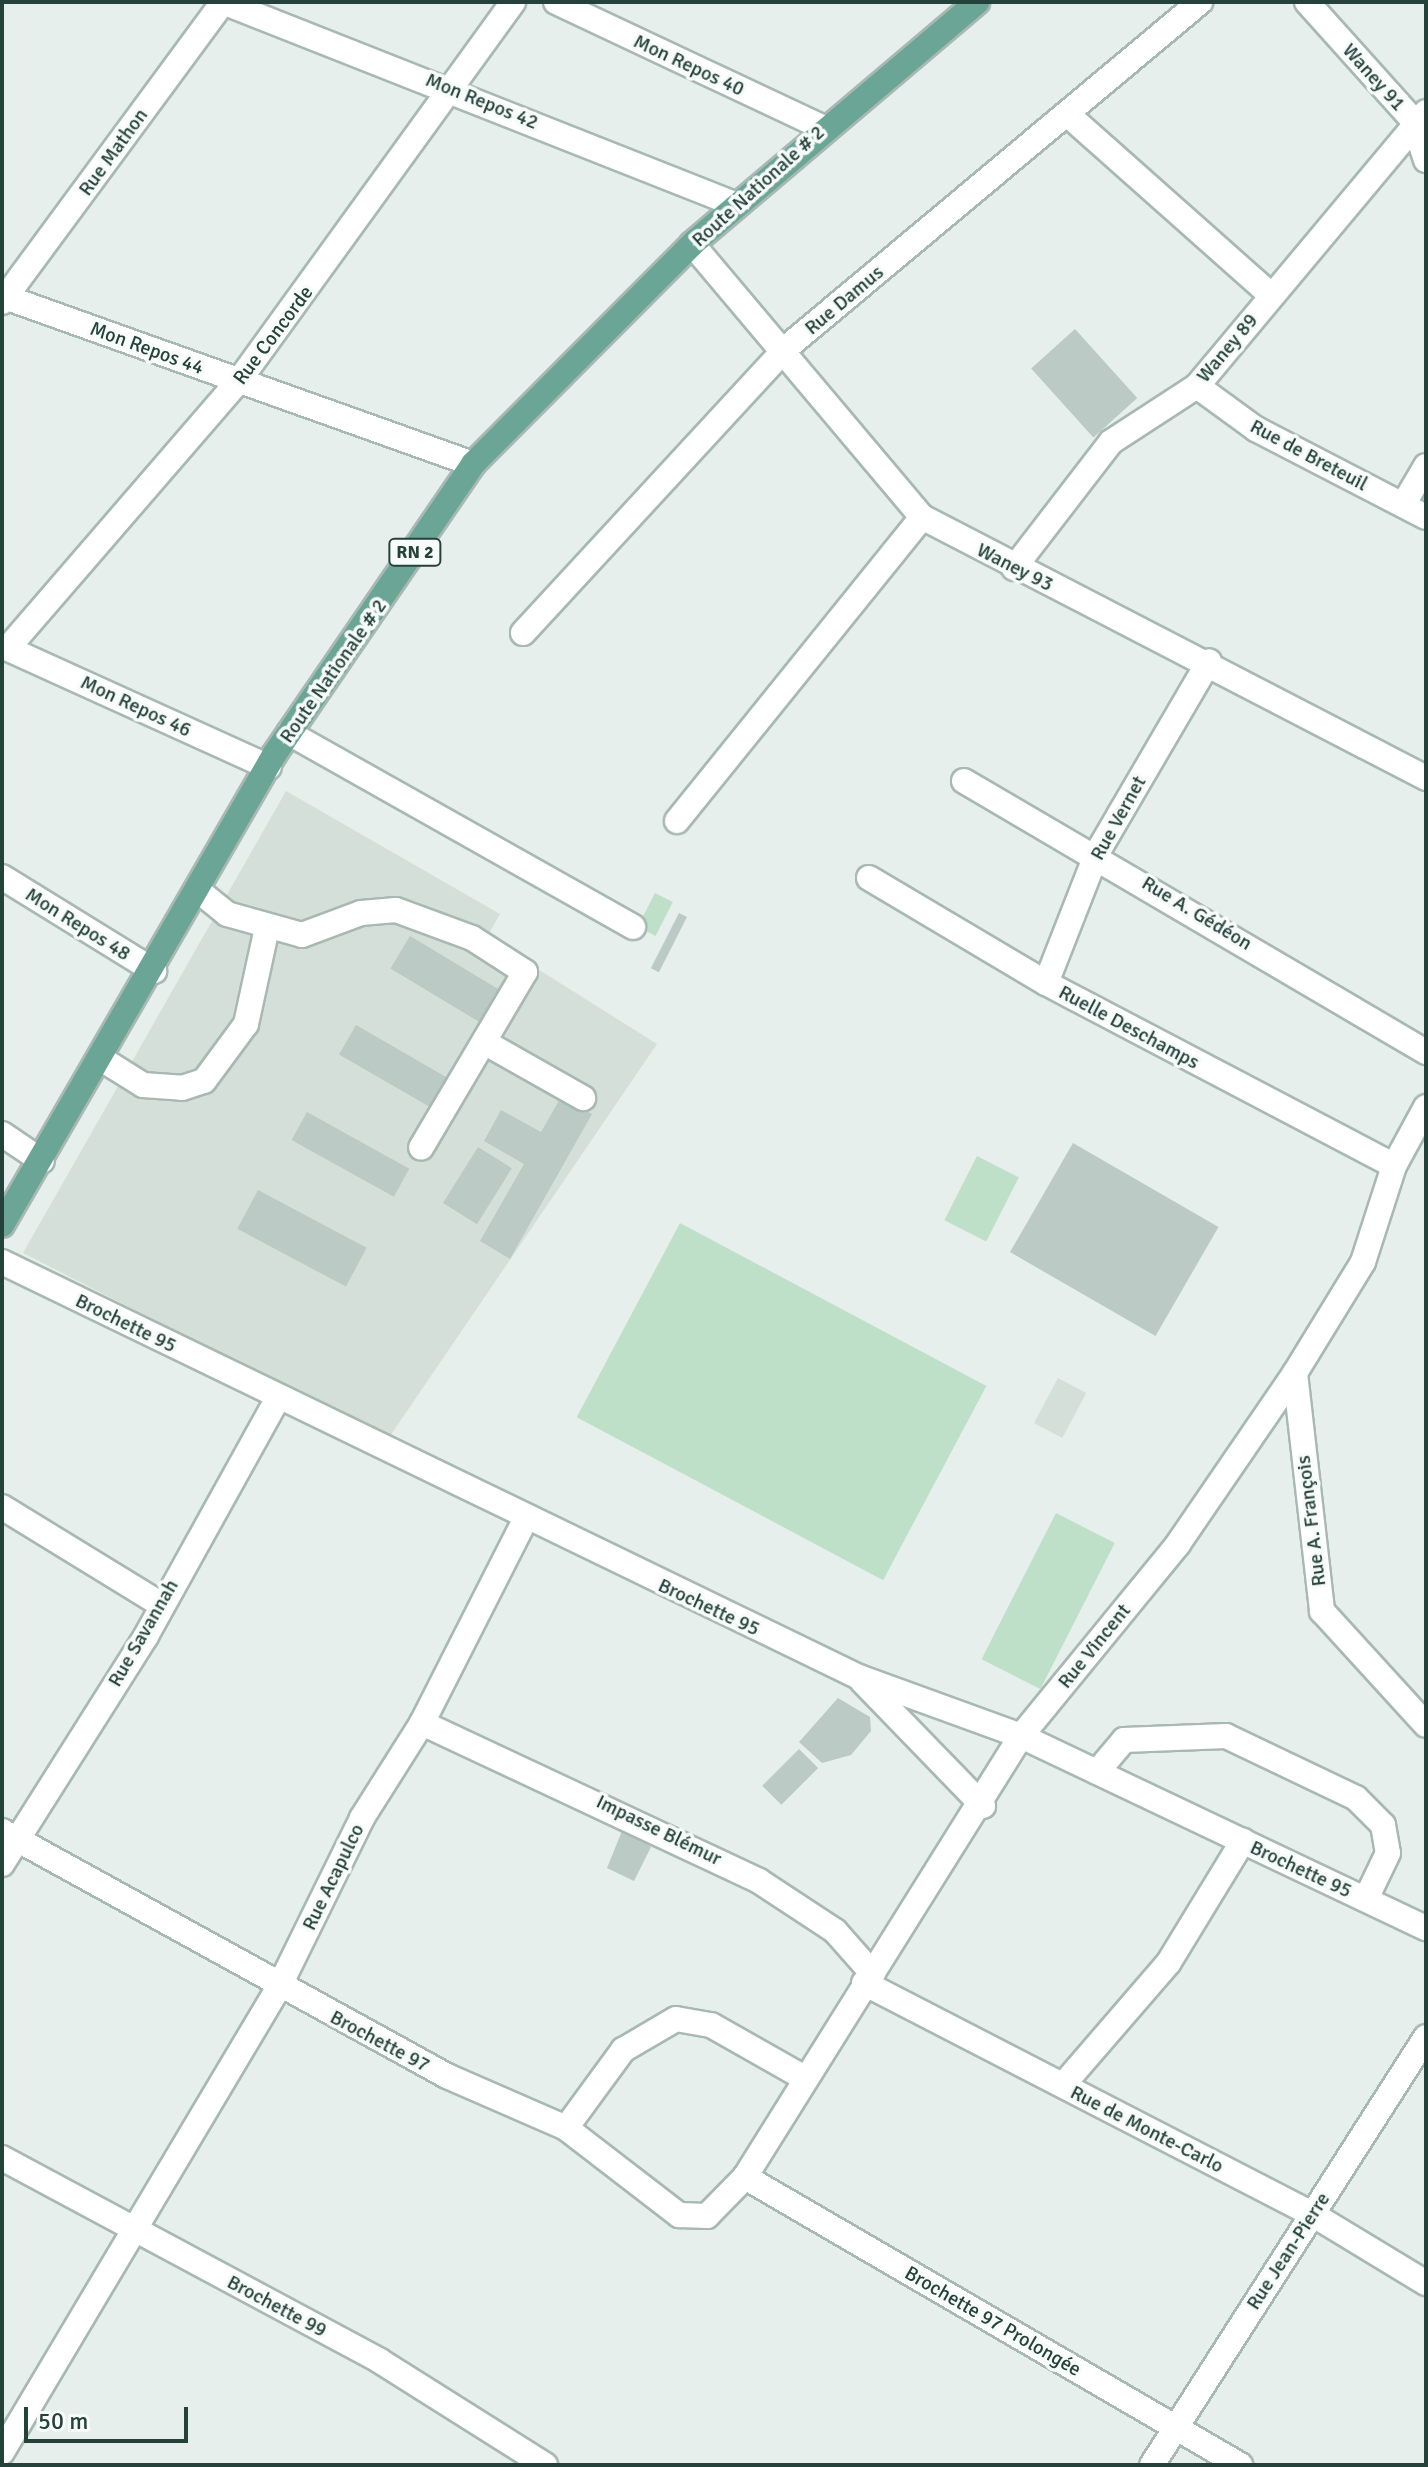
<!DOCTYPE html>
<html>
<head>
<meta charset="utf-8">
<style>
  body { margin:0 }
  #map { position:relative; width:1428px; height:2467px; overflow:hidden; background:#e6efeb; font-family:Signika,sans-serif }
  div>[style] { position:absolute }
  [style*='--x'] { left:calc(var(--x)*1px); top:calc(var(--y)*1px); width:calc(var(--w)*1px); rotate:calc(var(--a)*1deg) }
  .built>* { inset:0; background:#d4dfda; transform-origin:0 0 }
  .green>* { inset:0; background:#bfe0c8; transform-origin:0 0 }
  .building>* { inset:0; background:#bbcac4; transform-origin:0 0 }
  .roads { filter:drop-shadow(2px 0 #a8b8b2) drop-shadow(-2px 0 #a8b8b2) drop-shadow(0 2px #a8b8b2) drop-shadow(0 -2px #a8b8b2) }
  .minor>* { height:24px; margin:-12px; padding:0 12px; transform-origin:12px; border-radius:12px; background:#fff }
  .major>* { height:24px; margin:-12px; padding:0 12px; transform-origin:12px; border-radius:12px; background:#6aa596 }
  span { translate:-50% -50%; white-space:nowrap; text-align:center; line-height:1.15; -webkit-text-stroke:7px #f7fbf9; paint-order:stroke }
  .shield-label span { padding:2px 6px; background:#f7fbf9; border:2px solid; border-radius:6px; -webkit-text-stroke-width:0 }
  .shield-label { font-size:18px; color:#24423a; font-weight:700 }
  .street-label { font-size:20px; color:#24423a }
  .frame { position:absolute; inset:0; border:4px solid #24423a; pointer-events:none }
  .scale { position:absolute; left:24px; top:2407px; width:164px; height:36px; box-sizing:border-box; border:4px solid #24423a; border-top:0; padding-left:10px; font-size:24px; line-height:28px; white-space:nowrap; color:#24423a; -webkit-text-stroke:6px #f7fbf9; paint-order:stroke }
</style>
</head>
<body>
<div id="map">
  <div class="built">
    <div style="clip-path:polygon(286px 791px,500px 914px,487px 937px,657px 1044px,388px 1439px,23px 1253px)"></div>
    <div style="left:1058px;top:1378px;width:32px;height:51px;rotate:28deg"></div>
  </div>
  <div class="green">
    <div style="left:655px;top:893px;width:20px;height:38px;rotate:27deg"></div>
    <div style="left:977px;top:1156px;width:47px;height:72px;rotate:27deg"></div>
    <div style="left:680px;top:1223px;width:347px;height:220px;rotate:28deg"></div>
    <div style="left:1056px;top:1513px;width:66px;height:164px;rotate:27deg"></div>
  </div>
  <div class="building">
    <div style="left:1075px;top:329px;width:93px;height:59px;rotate:48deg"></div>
    <div style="left:679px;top:913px;width:9px;height:62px;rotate:27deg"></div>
    <div style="left:410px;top:936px;width:115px;height:38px;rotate:31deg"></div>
    <div style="left:356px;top:1025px;width:117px;height:34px;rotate:30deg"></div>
    <div style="clip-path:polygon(561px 1097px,592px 1114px,510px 1259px,480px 1241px,524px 1164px,484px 1141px,501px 1110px,541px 1132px)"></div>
    <div style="left:307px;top:1112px;width:117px;height:32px;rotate:29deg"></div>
    <div style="left:1073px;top:1143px;width:168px;height:126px;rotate:30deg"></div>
    <div style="left:478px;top:1147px;width:40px;height:66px;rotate:32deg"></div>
    <div style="left:258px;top:1190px;width:123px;height:44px;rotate:28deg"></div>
    <div style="clip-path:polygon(838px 1698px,870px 1717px,871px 1731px,851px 1755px,822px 1763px,799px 1742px)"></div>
    <div style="left:799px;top:1749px;width:27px;height:52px;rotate:45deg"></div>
    <div style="clip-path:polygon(624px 1826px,651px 1847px,634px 1881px,607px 1868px)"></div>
  </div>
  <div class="roads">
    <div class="minor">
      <div style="--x:223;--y:2;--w:553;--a:21.55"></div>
      <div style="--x:556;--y:2;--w:294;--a:25.2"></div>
      <div style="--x:1307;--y:2;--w:159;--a:48.1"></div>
      <div style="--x:1413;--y:120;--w:42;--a:72"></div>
      <div style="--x:1067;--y:114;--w:273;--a:41.6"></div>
      <div style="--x:692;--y:244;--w:357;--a:49.9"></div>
      <div style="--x:922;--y:517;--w:568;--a:27.38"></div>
      <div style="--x:2;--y:296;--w:500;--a:19.63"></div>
      <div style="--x:2;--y:302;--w:373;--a:-53.6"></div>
      <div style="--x:1197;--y:386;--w:73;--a:36.1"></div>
      <div style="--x:1256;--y:429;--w:191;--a:27.4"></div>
      <div style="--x:1403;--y:505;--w:45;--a:-59.5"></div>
      <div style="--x:1014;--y:568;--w:159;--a:-52.4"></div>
      <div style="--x:1111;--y:442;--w:103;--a:-33.1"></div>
      <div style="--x:1197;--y:386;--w:357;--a:-50.1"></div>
      <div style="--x:523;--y:633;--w:388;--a:-47.3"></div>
      <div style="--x:786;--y:348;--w:540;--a:-39.89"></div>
      <div style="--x:2;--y:646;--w:293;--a:24.4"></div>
      <div style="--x:8;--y:648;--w:352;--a:-49.2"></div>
      <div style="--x:238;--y:382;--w:469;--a:-54.1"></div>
      <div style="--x:289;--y:733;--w:395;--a:29.4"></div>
      <div style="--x:964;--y:781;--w:536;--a:30.4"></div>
      <div style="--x:677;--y:821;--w:390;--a:-51.1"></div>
      <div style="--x:2;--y:877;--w:179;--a:31.7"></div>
      <div style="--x:869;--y:878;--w:206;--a:30.7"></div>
      <div style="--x:1046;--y:983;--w:393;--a:27.7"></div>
      <div style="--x:200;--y:892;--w:35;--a:39"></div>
      <div style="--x:227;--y:914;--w:78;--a:15.6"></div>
      <div style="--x:302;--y:935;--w:63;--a:-20.4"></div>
      <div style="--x:361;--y:913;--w:35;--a:-5"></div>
      <div style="--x:396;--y:910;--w:81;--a:20.2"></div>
      <div style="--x:472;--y:938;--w:63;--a:32.7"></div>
      <div style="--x:525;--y:972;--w:204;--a:120.6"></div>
      <div style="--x:1046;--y:983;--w:140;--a:-68.6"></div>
      <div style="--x:1097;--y:853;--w:222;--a:-59.7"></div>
      <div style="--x:484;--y:1042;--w:114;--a:29.5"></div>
      <div style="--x:103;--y:1060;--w:47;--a:32"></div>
      <div style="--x:143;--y:1085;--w:39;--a:4"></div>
      <div style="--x:182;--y:1088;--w:23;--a:-18"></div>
      <div style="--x:204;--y:1081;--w:71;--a:-53.6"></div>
      <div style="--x:246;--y:1024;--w:98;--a:-77.7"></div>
      <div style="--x:2;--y:1134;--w:48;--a:34"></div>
      <div style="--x:2;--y:1262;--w:952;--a:25.84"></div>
      <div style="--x:859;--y:1677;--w:172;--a:20"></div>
      <div style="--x:1021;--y:1736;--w:448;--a:25.4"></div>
      <div style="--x:1295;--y:1373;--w:240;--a:83.5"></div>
      <div style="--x:1322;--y:1611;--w:154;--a:47.6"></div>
      <div style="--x:2;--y:1507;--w:185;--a:31.5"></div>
      <div style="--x:862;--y:1681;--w:174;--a:45.9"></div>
      <div style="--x:422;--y:1723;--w:372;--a:25.1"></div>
      <div style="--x:759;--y:1881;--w:91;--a:33.3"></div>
      <div style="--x:835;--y:1931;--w:57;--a:48.5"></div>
      <div style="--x:1097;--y:1772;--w:42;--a:-49.8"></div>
      <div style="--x:1124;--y:1740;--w:102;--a:-2.2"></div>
      <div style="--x:1226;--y:1736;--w:144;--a:25.5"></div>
      <div style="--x:1356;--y:1798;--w:38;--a:45"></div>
      <div style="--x:1383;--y:1825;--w:28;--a:80"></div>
      <div style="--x:1388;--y:1853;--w:51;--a:115.6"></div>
      <div style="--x:2;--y:1831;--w:508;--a:28.84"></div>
      <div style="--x:447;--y:2076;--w:130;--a:23.6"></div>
      <div style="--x:566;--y:2128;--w:143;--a:37.6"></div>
      <div style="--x:679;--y:2215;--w:28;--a:2"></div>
      <div style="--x:707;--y:2216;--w:54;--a:-45.7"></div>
      <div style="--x:745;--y:2177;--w:520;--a:-57.96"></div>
      <div style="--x:1021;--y:1736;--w:248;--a:-50.7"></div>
      <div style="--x:1178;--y:1544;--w:207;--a:-55.6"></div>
      <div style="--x:1295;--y:1373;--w:130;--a:-58.5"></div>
      <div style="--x:1363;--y:1262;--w:101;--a:-72.1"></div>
      <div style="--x:1394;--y:1166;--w:67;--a:-61.5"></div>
      <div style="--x:2;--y:1864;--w:270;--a:-57.7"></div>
      <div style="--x:146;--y:1636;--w:272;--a:-61"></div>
      <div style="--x:864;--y:1983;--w:504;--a:27.28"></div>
      <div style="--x:1312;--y:2214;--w:133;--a:31.2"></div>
      <div style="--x:1063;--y:2085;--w:162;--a:-49.2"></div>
      <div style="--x:1169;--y:1962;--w:142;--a:-58.6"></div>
      <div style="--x:566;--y:2128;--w:97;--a:-53.8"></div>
      <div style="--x:623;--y:2050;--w:61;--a:-30.3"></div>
      <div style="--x:676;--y:2019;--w:36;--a:10"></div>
      <div style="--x:711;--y:2025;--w:106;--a:29.5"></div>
      <div style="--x:2;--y:2158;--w:429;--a:28.2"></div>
      <div style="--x:380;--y:2361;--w:195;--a:32.2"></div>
      <div style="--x:745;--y:2177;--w:573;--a:30.19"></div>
      <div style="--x:2;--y:2452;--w:541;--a:-59.22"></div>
      <div style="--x:279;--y:1987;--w:188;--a:-63.8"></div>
      <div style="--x:362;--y:1818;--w:112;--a:-57.7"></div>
      <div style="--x:422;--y:1723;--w:228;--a:-63.1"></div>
      <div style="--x:1152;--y:2465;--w:508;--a:-57.37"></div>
    </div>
    <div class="major">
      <div style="--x:2;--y:1225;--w:543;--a:-59.94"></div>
      <div style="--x:274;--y:755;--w:353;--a:-55.6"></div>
      <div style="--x:473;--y:464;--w:310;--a:-45.1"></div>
      <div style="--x:692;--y:244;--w:374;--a:-40.3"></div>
    </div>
  </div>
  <div class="shield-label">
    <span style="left:415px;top:552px">RN 2</span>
  </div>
  <div class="street-label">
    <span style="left:689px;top:65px;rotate:25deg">Mon Repos 40</span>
    <span style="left:1374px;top:77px;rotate:48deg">Waney 91</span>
    <span style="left:482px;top:101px;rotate:22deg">Mon Repos 42</span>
    <span style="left:113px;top:152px;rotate:-54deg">Rue Mathon</span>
    <span style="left:758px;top:186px;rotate:-42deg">Route Nationale # 2</span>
    <span style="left:844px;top:300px;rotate:-40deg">Rue Damus</span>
    <span style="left:273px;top:335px;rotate:-53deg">Rue Concorde</span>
    <span style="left:147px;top:348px;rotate:20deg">Mon Repos 44</span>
    <span style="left:1227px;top:348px;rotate:-50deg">Waney 89</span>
    <span style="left:1309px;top:455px;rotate:28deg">Rue de Breteuil</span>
    <span style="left:1015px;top:567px;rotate:27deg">Waney 93</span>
    <span style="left:333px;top:671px;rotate:-55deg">Route Nationale # 2</span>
    <span style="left:136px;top:706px;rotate:25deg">Mon Repos 46</span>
    <span style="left:1118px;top:818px;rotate:-61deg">Rue Vernet</span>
    <span style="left:1197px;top:913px;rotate:31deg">Rue A. Gédéon</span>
    <span style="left:78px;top:924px;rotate:32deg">Mon Repos 48</span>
    <span style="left:1129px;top:1027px;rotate:28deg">Ruelle Deschamps</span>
    <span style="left:126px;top:1323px;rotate:26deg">Brochette 95</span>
    <span style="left:1311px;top:1521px;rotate:-97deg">Rue A. François</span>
    <span style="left:709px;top:1607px;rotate:25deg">Brochette 95</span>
    <span style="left:143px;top:1633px;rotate:-60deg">Rue Savannah</span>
    <span style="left:1094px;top:1646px;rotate:-51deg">Rue Vincent</span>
    <span style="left:659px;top:1830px;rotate:26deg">Impasse Blémur</span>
    <span style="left:1301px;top:1869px;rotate:25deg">Brochette 95</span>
    <span style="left:333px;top:1877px;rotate:-64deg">Rue Acapulco</span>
    <span style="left:380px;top:2041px;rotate:28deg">Brochette 97</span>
    <span style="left:1147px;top:2129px;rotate:27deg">Rue de Monte-Carlo</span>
    <span style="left:1288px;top:2251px;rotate:-57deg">Rue Jean-Pierre</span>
    <span style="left:277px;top:2306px;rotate:28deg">Brochette 99</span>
    <span style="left:993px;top:2321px;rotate:30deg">Brochette 97 Prolongée</span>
  </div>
  <div class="frame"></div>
  <div class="scale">50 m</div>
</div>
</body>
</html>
